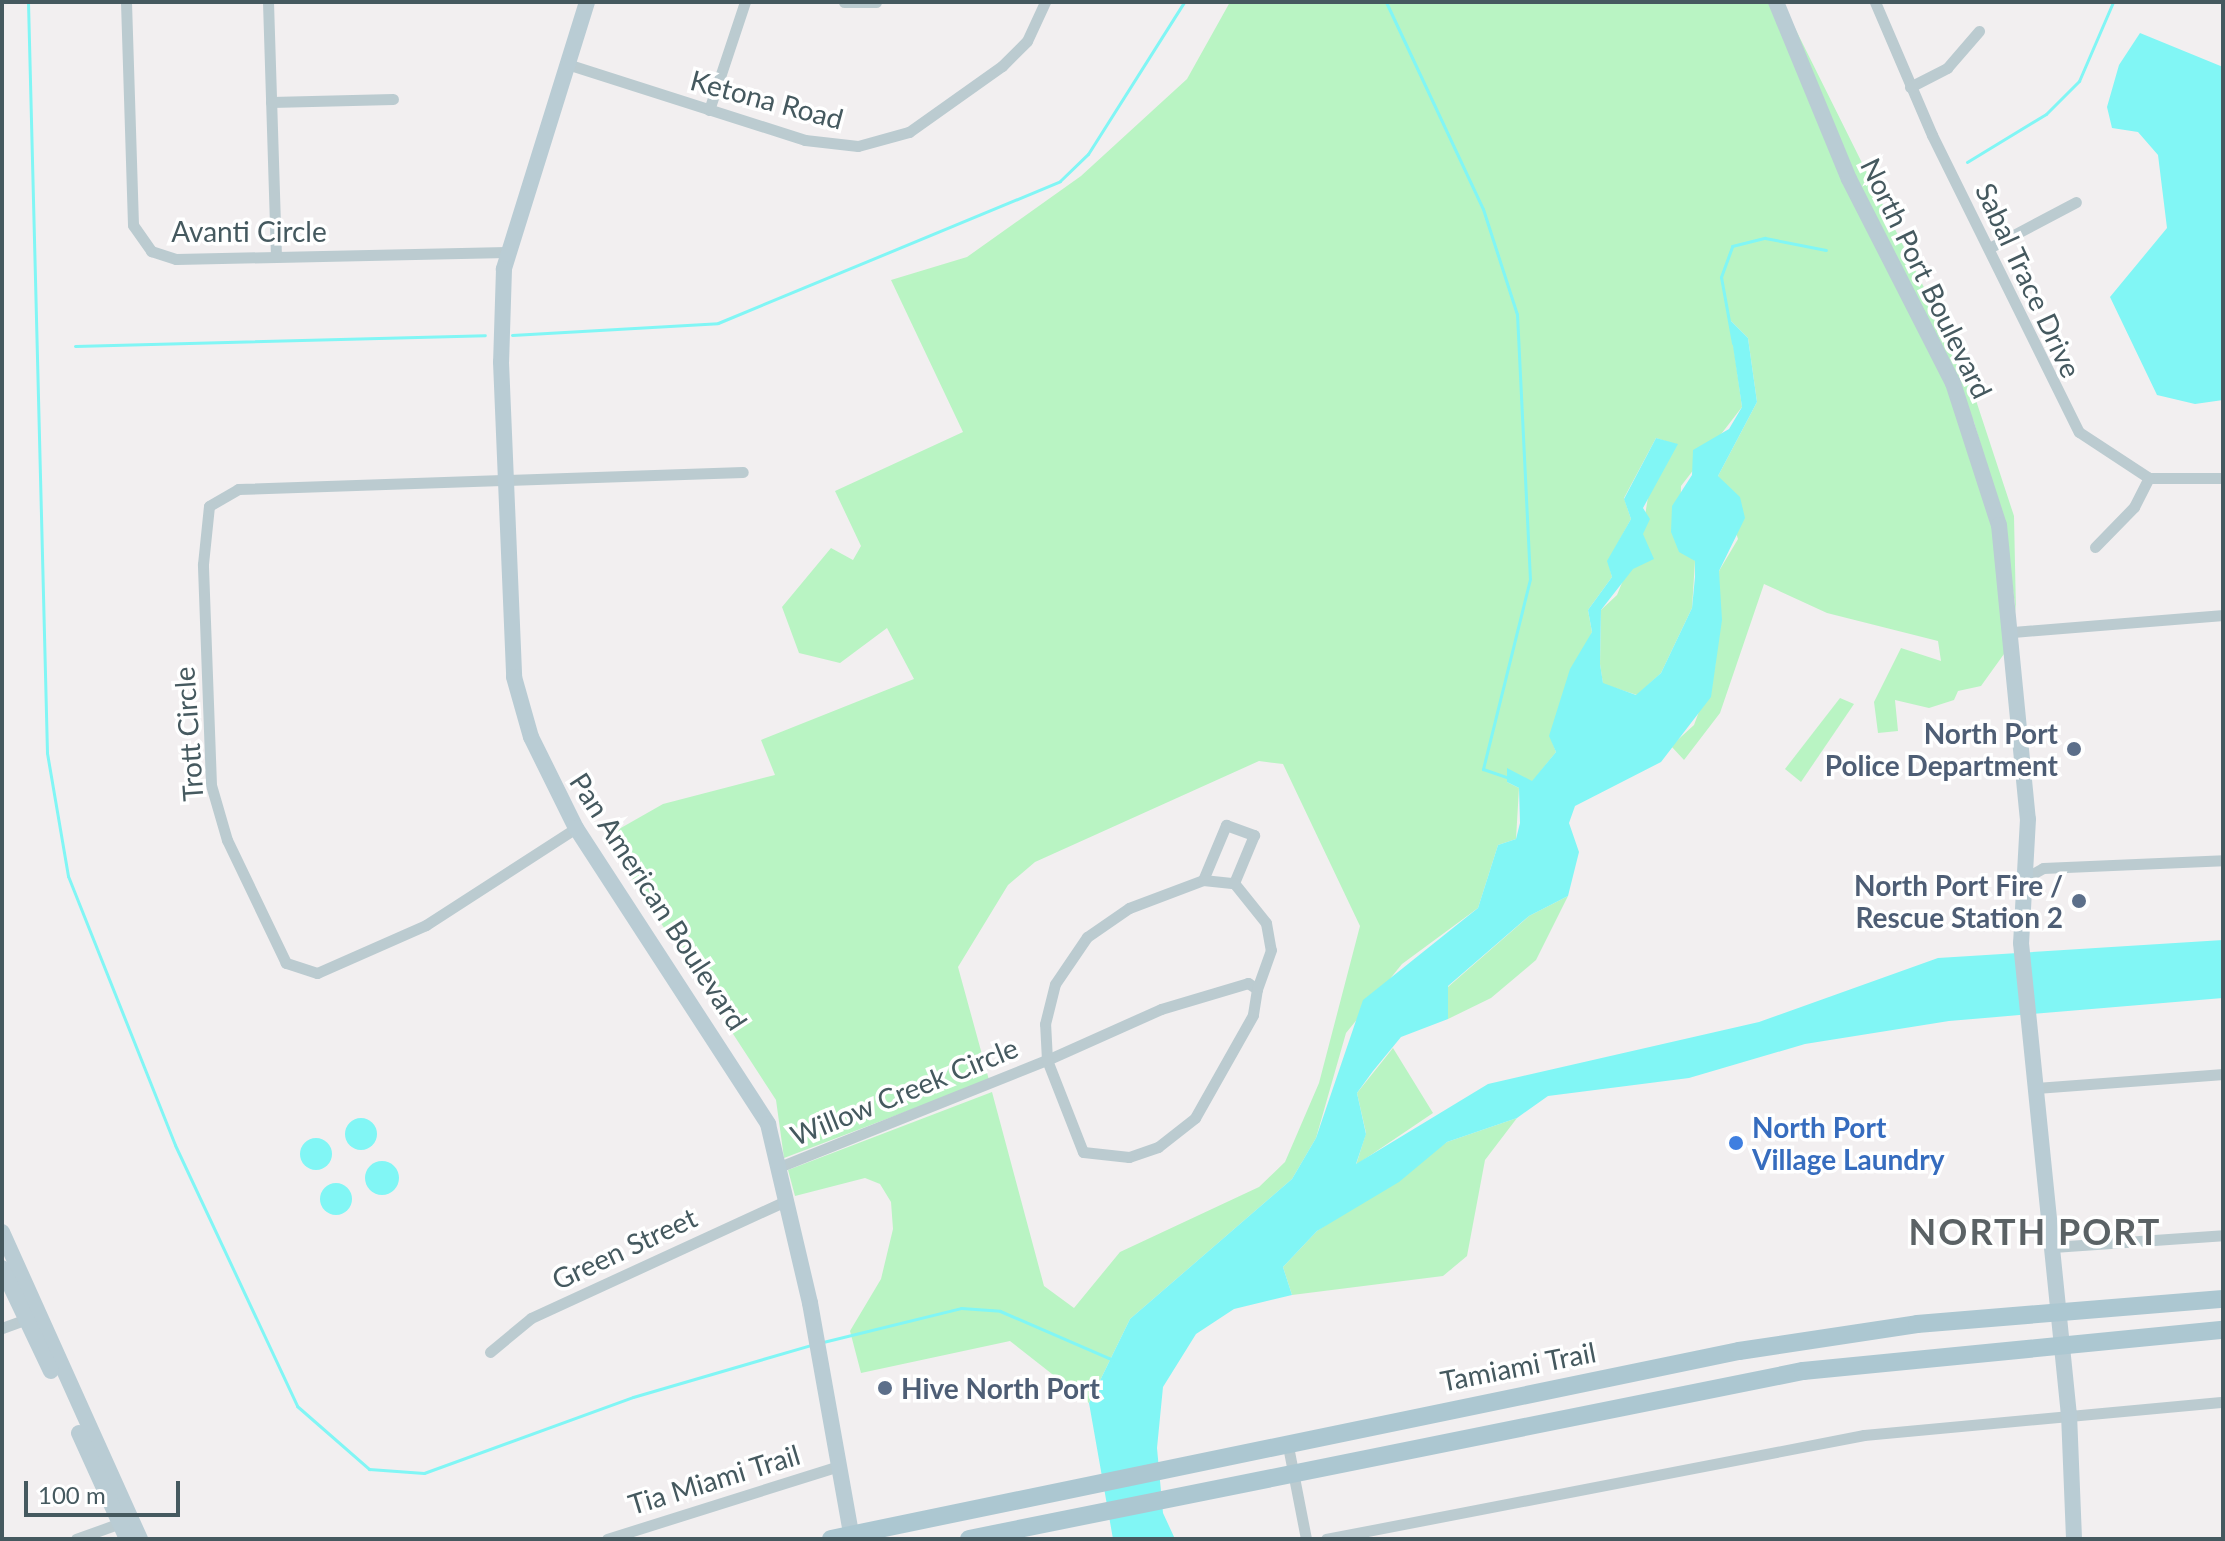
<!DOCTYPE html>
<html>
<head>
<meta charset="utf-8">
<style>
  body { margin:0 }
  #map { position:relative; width:2225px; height:1541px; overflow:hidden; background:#f2eff0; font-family:Lato,sans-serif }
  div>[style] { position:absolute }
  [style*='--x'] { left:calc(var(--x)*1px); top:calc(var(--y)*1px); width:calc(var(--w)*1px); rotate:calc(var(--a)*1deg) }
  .green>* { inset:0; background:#b9f4c3 }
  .water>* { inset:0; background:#81f6f5 }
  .round { border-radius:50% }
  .stream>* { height:3px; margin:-1.5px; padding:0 1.5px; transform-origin:1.5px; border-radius:1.5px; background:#81f6f5 }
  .street>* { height:11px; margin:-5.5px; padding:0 5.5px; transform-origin:5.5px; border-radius:5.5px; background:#bbcbd0 }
  .secondary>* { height:16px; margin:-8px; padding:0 8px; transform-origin:8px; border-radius:8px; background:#b9ccd4 }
  .primary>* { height:18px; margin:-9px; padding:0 9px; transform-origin:9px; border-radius:9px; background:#acc7d1 }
  .dots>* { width:22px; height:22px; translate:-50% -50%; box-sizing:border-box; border:4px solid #fff; border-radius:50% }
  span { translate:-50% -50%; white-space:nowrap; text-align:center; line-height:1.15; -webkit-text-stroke:7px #fff; paint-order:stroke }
  .street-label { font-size:28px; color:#45595f }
  .service-label { font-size:28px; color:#4e5e75; font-weight:700 }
  .right { translate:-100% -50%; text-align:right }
  .left { translate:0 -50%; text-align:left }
  .shop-label { font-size:28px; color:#366cbe; font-weight:700 }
  .district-label { font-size:36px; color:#5b6265; font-weight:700; letter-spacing:2px }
  .frame { position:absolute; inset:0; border:4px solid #45595f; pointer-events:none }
  .scale { position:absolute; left:24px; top:1481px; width:156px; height:36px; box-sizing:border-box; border:4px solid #45595f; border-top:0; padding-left:10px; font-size:24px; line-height:28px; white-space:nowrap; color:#45595f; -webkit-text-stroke:6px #fff; paint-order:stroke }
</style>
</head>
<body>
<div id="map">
  <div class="green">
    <div style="clip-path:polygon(1230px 2px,1770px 2px,1822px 133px,1948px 385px,1993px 526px,2009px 647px,1981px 686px,1958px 691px,1954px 700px,1929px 708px,1895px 700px,1898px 731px,1878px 733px,1874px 702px,1901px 648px,1941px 661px,1938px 641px,1827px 613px,1764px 584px,1720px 713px,1684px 760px,1671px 746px,1694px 725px,1715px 668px,1719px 571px,1738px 539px,1718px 476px,1757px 402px,1748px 338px,1730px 320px,1742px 407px,1681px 486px,1680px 540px,1695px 561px,1692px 608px,1661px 673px,1637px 695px,1603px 684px,1600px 664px,1601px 610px,1617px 595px,1642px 534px,1650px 485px,1677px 445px,1656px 438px,1624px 498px,1631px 519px,1608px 561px,1612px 577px,1588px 610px,1592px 632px,1550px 736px,1556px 752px,1532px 782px,1507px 769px,1507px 782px,1519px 788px,1516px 839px,1498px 845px,1478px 908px,1402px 964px,1346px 1033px,1316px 1138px,1292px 1179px,1130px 1319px,1089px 1403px,1010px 1341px,861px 1373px,850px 1331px,881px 1279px,893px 1229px,891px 1202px,880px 1184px,865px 1178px,795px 1196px,788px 1170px,992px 1092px,1044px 1286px,1074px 1308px,1120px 1252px,1259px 1187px,1285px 1162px,1319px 1083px,1360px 926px,1283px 764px,1259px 761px,1035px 862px,1008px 885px,958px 967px,989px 1080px,784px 1158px,776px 1100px,605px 837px,663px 804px,775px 775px,761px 740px,914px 679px,887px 628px,840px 663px,799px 653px,782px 607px,831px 548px,853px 560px,861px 546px,835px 491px,963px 432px,891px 280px,967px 257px,1081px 176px,1187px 79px)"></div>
    <div style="clip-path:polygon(1782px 2px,1968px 376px,2014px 516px,2016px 612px,2004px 524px,1974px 422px,1854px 176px)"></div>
    <div style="clip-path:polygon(1840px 698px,1854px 704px,1801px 782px,1785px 769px)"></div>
    <div style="clip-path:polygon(1568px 896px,1536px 960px,1491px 998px,1448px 1019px,1448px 987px,1529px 916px)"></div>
    <div style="clip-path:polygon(1393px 1048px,1433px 1113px,1356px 1165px,1366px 1133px,1357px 1093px)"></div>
    <div style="clip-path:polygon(1517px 1118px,1485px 1160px,1467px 1256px,1443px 1276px,1292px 1295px,1283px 1267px,1317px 1231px,1447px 1142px)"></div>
  </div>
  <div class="water">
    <div style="clip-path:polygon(2140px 33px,2223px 67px,2223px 400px,2195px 404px,2157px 395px,2110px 297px,2167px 228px,2158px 155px,2138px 132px,2112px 128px,2107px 107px,2119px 65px)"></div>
    <div style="clip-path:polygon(1729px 319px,1748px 338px,1757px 402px,1718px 476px,1740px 497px,1745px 518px,1719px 571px,1722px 620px,1711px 697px,1661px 762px,1575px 806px,1569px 823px,1579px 852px,1568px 896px,1529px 916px,1448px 986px,1448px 1019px,1401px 1037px,1373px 1071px,1357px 1093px,1366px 1134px,1356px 1164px,1488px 1084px,1759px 1022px,1938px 958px,2223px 940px,2223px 998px,1949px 1021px,1805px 1044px,1689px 1078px,1548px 1096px,1517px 1118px,1447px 1142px,1399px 1182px,1317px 1231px,1283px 1267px,1292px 1295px,1234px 1309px,1196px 1334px,1163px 1387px,1157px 1448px,1163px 1513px,1175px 1539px,1113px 1539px,1089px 1403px,1130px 1319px,1292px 1179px,1316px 1138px,1363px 1000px,1478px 908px,1498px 845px,1516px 839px,1520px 823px,1519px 788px,1507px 782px,1507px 768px,1532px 781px,1556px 752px,1549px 736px,1570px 669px,1592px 632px,1588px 610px,1612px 577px,1607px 561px,1631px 519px,1624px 499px,1656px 438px,1678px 444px,1643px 508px,1650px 519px,1643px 534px,1654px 559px,1633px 569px,1601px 610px,1600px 664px,1603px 683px,1636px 695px,1661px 673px,1692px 608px,1695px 577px,1695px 561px,1679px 552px,1671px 532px,1672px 506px,1692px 475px,1693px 450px,1729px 429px,1742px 407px)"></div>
    <div class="round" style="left:345px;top:1118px;width:32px;height:32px"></div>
    <div class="round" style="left:300px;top:1138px;width:32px;height:32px"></div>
    <div class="round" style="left:365px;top:1161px;width:34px;height:34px"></div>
    <div class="round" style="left:320px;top:1183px;width:32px;height:32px"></div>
  </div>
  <div class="stream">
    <div style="--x:28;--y:2;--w:751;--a:88.55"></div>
    <div style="--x:47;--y:753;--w:125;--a:80.3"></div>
    <div style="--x:68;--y:876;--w:289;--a:68.3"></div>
    <div style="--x:175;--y:1145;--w:288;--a:64.9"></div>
    <div style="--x:297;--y:1406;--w:96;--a:41.2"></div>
    <div style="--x:369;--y:1469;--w:55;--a:4.2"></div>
    <div style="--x:424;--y:1473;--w:222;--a:-20"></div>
    <div style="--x:633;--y:1397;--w:185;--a:-16.3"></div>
    <div style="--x:1386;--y:2;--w:229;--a:64.9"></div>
    <div style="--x:1483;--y:209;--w:110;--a:72.1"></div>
    <div style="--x:1517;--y:314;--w:265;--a:87.2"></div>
    <div style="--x:1530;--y:579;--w:196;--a:103.9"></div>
    <div style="--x:1483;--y:769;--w:28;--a:19"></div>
    <div style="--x:1967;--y:162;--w:92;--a:-31.3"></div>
    <div style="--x:2046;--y:114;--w:47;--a:-45"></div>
    <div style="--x:2079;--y:81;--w:86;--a:-66.7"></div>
    <div style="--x:512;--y:335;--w:206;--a:-3.3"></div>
    <div style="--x:718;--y:323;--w:370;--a:-22.5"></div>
    <div style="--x:1060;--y:181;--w:39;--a:-44"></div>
    <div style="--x:1088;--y:154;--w:180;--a:-57.7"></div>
    <div style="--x:1733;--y:343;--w:67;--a:-100.3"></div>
    <div style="--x:1721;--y:277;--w:33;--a:-70"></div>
    <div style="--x:1732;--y:246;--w:34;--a:-14"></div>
    <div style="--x:1765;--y:238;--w:62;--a:11.1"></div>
    <div style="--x:75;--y:346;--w:410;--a:-1.5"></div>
    <div style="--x:823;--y:1342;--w:142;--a:-13.8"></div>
    <div style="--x:961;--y:1308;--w:39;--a:4"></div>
    <div style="--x:1000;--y:1311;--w:123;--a:23.4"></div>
  </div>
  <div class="street">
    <div style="--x:126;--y:2;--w:223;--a:88.2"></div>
    <div style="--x:133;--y:225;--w:32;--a:55"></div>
    <div style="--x:151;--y:251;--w:26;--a:18"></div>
    <div style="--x:176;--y:259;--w:331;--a:-1.2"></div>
    <div style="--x:268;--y:2;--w:254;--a:88.2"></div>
    <div style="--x:844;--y:2;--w:32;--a:0"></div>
    <div style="--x:1875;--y:2;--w:145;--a:66.8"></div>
    <div style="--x:1932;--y:135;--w:331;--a:63.7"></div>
    <div style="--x:2079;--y:432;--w:84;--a:33.3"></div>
    <div style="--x:2149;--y:478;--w:74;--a:0"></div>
    <div style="--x:567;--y:64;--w:250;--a:17.7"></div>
    <div style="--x:805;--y:140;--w:53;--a:6.5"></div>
    <div style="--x:858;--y:146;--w:53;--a:-15.4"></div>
    <div style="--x:909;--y:132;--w:114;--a:-35.4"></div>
    <div style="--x:1002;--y:66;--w:35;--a:-45"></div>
    <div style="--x:1027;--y:41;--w:43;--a:-65.2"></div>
    <div style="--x:1910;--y:87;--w:42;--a:-27.2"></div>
    <div style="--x:1947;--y:68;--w:49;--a:-49.1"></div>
    <div style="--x:271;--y:102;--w:122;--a:-1.4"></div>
    <div style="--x:709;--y:110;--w:114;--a:-71.6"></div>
    <div style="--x:1991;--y:247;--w:96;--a:-27.9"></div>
    <div style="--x:2095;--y:547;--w:56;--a:-45.7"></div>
    <div style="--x:2134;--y:507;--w:33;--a:-63"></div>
    <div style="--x:2013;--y:632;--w:211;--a:-4.6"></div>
    <div style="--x:576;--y:828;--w:179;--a:147.1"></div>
    <div style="--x:426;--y:925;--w:119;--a:156.2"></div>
    <div style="--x:317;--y:973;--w:33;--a:-162"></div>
    <div style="--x:286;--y:963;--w:136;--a:-115.6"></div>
    <div style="--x:227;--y:840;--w:57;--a:-106.2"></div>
    <div style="--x:211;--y:785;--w:221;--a:-92.1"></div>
    <div style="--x:203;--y:564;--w:58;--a:-84.1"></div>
    <div style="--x:209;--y:506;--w:34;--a:-30"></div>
    <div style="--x:238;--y:489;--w:505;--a:-1.93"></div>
    <div style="--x:2027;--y:877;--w:18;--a:-29"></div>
    <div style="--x:2043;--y:868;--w:180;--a:-2.5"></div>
    <div style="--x:1203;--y:880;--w:60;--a:-67.3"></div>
    <div style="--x:1226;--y:825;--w:30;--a:20"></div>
    <div style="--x:1254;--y:835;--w:52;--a:112.6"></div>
    <div style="--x:1248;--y:983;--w:11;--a:34"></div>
    <div style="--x:1257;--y:989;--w:26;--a:99"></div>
    <div style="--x:1253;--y:1015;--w:118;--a:119.4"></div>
    <div style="--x:1195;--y:1118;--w:47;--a:141.9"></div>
    <div style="--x:1158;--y:1147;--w:31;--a:161"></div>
    <div style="--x:1129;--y:1157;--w:46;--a:-173.8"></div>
    <div style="--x:1083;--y:1152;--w:99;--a:-111.4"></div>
    <div style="--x:1047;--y:1060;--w:125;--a:-24.1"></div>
    <div style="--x:1161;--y:1009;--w:91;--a:-16.6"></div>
    <div style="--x:2036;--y:1088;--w:188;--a:-4.3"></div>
    <div style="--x:779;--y:1167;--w:289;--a:-21.8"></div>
    <div style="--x:1047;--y:1060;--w:36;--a:-93"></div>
    <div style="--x:1045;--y:1024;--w:41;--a:-76"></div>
    <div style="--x:1055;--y:984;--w:57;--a:-55.8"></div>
    <div style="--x:1087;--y:937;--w:51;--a:-34.6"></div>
    <div style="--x:1129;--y:908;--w:79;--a:-20.7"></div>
    <div style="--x:1203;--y:880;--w:31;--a:6"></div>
    <div style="--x:1234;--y:883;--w:51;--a:51.3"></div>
    <div style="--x:1266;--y:923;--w:27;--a:80"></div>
    <div style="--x:1271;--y:950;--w:41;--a:109.7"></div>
    <div style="--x:2053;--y:1247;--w:170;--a:-4"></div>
    <div style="--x:2;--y:1328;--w:30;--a:-20"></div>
    <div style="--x:490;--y:1352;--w:53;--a:-39.7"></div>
    <div style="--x:531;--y:1318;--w:282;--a:-24.7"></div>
    <div style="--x:1287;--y:1441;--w:100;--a:79"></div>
    <div style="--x:76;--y:1539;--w:53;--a:-19.8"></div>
    <div style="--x:607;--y:1539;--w:239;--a:-17.5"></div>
    <div style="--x:1326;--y:1539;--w:548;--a:-10.94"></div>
    <div style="--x:1864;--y:1435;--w:361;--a:-5.3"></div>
  </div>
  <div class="secondary">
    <div style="--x:587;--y:2;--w:280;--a:107.3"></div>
    <div style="--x:504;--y:269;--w:93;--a:91.8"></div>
    <div style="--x:501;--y:362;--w:315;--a:87.6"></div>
    <div style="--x:514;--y:677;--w:62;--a:74.2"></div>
    <div style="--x:531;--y:737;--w:102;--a:63.7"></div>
    <div style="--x:576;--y:828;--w:353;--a:57"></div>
    <div style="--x:768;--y:1124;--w:184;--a:76.8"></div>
    <div style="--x:810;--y:1303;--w:240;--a:79.9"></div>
    <div style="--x:1776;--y:2;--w:191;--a:67.6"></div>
    <div style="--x:1849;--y:179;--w:229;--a:63"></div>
    <div style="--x:1953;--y:383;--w:149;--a:72.1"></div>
    <div style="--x:1999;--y:525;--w:295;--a:84.4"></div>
    <div style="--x:2028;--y:819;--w:124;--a:93.2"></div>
    <div style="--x:2021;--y:943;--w:473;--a:84.2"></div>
    <div style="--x:2069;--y:1414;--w:125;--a:87.7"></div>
    <div style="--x:2;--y:1232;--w:337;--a:65.8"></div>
    <div style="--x:2;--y:1268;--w:114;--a:64.6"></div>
    <div style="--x:79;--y:1433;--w:116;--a:65.6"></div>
  </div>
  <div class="primary">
    <div style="--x:831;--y:1539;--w:927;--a:-11.7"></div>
    <div style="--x:1739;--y:1351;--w:180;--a:-8.6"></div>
    <div style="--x:1917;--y:1324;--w:307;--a:-4.7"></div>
    <div style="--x:969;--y:1539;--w:851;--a:-11.39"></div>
    <div style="--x:1803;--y:1371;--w:422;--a:-5.6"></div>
  </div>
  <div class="dots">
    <div style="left:2074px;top:749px;background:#5c6f8a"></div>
    <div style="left:2079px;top:901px;background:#5c6f8a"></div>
    <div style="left:1736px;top:1143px;background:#3f7fe0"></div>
    <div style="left:885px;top:1388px;background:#5c6f8a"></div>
  </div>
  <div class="street-label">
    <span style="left:767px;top:99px;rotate:15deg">Ketona Road</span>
    <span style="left:249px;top:231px">Avanti Circle</span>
    <span style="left:1927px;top:278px;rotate:64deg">North Port Boulevard</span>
    <span style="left:2029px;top:280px;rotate:65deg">Sabal Trace Drive</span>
    <span style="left:188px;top:734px;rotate:-94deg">Trott Circle</span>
    <span style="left:659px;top:901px;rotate:57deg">Pan American Boulevard</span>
    <span style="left:904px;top:1091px;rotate:-22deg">Willow Creek Circle</span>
    <span style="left:624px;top:1248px;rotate:-25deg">Green Street</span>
    <span style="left:1518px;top:1366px;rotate:-11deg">Tamiami Trail</span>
    <span style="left:714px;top:1479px;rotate:-17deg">Tia Miami Trail</span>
  </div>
  <div class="service-label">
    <span class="right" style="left:2058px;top:749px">North Port<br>Police Department</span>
    <span class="right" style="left:2063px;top:901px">North Port Fire /<br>Rescue Station 2</span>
    <span class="left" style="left:901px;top:1388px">Hive North Port</span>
  </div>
  <div class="shop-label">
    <span class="left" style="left:1752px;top:1143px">North Port<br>Village Laundry</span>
  </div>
  <div class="district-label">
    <span style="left:2035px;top:1232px">NORTH PORT</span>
  </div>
  <div class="frame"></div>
  <div class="scale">100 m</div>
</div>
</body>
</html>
